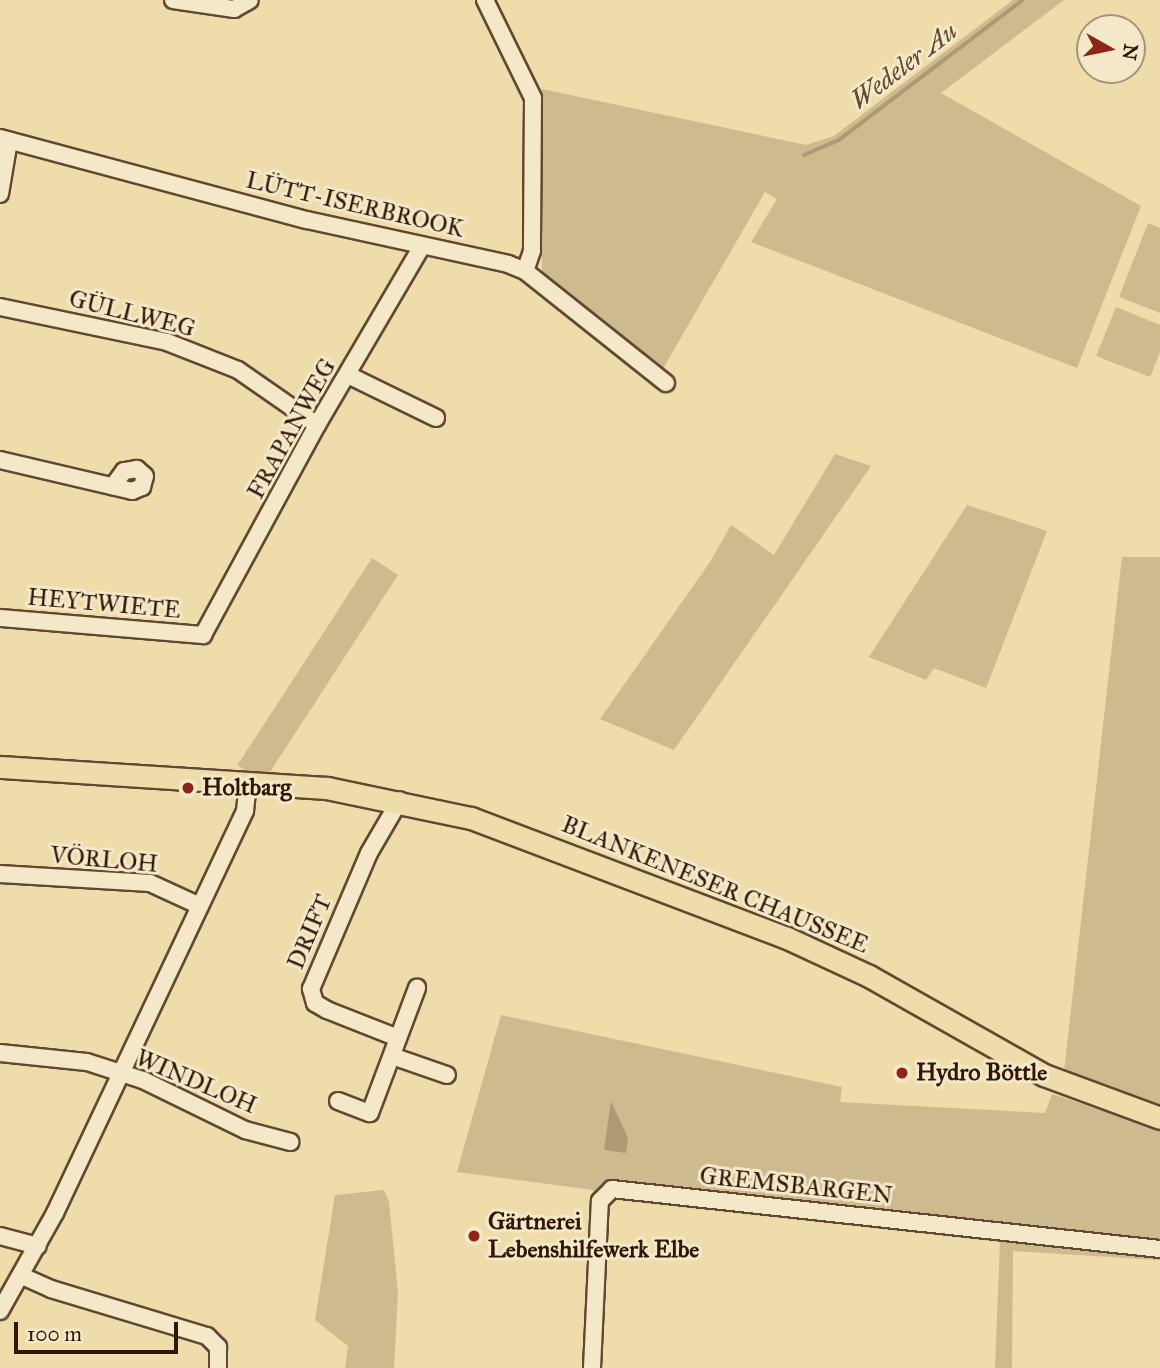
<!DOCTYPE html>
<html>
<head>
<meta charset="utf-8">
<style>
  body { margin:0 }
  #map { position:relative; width:1160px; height:1368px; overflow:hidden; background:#eedcab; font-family:"IM FELL Great Primer",serif }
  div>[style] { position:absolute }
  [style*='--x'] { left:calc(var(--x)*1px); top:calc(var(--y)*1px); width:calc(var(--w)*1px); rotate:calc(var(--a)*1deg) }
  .green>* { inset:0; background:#ceba8f; transform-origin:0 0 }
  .water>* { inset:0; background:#ae9974 }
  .stream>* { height:3.5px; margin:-1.75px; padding:0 1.75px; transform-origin:1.75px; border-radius:1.75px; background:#ae9974 }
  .roads { filter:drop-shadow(2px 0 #614831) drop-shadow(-2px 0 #614831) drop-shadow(0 2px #614831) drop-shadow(0 -2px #614831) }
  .minor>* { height:16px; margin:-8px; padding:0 8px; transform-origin:8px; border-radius:8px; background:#f4e8c8 }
  .major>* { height:21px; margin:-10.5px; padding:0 10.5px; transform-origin:10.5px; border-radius:10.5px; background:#eedcab }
  .dots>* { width:19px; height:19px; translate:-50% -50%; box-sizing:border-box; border:4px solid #f4e8c8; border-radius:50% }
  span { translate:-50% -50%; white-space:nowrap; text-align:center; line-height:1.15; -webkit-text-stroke:6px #f4e8c8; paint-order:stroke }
  .street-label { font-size:24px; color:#321608 }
  .poi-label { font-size:24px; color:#321608; font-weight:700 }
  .left { translate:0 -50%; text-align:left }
  .water-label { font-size:26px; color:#644a33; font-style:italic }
  .north { position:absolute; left:1076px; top:14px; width:70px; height:70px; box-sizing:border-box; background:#f4e8c8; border:2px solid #a6947b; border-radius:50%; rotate:99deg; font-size:19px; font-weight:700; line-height:28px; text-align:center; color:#321608 }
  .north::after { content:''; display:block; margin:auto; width:24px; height:32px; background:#8f2418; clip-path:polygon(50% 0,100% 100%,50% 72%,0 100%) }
  .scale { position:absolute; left:14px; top:1322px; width:164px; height:32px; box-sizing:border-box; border:4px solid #321608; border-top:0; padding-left:9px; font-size:21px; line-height:24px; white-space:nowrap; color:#321608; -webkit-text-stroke:5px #f4e8c8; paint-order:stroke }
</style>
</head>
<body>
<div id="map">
  <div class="green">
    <div style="clip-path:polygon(1013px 0,1064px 0,941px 93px,1141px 206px,1077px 368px,751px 242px,777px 199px,765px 192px,664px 367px,654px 371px,542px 278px,542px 89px,806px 145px,834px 136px)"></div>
    <div style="clip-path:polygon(1148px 223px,1160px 228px,1160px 313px,1119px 297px)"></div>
    <div style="clip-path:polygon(1116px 307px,1160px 325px,1160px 352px,1150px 377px,1096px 356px)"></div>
    <div style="clip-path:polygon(835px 454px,871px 466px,674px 750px,600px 719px,710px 562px,731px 525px,774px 555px)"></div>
    <div style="clip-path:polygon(967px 505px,1047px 531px,986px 688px,934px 668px,926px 680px,869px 657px)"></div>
    <div style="clip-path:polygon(1122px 557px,1160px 557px,1160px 1107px,1064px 1072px)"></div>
    <div style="left:372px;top:558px;width:31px;height:247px;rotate:33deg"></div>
    <div style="clip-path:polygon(501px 1015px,842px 1087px,840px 1102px,1045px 1113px,1052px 1094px,1160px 1129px,1160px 1260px,1013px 1251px,1012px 1368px,995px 1368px,1000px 1242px,607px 1199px,593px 1197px,593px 1190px,457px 1172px)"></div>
    <div style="clip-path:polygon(384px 1190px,389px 1202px,398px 1292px,394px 1368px,345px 1368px,348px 1346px,315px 1320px,335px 1195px)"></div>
  </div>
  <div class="water">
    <div style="clip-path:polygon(611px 1101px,628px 1138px,626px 1153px,604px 1150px)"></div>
  </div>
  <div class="stream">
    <div style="--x:804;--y:155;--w:38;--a:-23"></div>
    <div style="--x:839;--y:140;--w:231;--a:-37.3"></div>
  </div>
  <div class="roads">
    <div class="minor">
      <div style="--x:173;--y:0;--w:62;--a:8.4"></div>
      <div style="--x:234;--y:9;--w:18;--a:-29"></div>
      <div style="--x:485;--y:0;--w:109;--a:63.9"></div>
      <div style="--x:533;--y:98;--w:153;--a:90.4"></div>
      <div style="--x:532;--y:251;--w:21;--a:109"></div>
      <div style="--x:0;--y:138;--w:318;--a:15"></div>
      <div style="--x:307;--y:220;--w:206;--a:12.3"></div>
      <div style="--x:508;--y:264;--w:18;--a:22"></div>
      <div style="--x:525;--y:271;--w:180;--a:38.5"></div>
      <div style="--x:0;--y:194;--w:54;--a:-80.4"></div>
      <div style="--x:0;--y:307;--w:171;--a:11.8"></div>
      <div style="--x:167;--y:342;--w:76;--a:21.5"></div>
      <div style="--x:238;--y:370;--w:96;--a:34.8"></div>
      <div style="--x:348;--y:375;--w:98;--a:26"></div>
      <div style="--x:0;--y:460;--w:136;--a:13.2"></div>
      <div style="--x:132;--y:491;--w:11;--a:-22"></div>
      <div style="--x:142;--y:487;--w:11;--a:-75"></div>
      <div style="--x:145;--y:476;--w:11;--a:-139"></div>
      <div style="--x:137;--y:469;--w:13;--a:171"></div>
      <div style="--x:124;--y:471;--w:19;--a:126"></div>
      <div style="--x:0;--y:618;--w:204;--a:4.8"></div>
      <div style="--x:203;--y:635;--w:239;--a:-61.5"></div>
      <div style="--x:317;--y:425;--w:208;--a:-59.6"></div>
      <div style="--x:0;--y:874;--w:150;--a:3.4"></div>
      <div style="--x:150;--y:883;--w:55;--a:24.7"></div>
      <div style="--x:398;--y:1038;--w:76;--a:-158.5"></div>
      <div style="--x:327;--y:1010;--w:14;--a:-150"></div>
      <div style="--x:315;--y:1003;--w:15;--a:-106"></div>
      <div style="--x:311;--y:989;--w:148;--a:-66.9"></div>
      <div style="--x:369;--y:853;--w:61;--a:-59.7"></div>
      <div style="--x:0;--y:1053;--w:87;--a:5.9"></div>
      <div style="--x:87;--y:1062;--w:59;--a:17.8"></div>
      <div style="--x:143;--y:1080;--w:114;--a:26.1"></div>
      <div style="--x:245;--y:1130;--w:47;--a:14.9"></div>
      <div style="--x:392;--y:1056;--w:58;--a:19.1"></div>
      <div style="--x:338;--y:1101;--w:34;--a:21"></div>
      <div style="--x:370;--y:1113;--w:134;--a:-69.4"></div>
      <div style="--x:0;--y:1236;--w:39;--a:15"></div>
      <div style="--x:22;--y:1276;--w:32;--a:24"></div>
      <div style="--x:51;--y:1289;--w:163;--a:16.8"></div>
      <div style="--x:207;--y:1336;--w:16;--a:45"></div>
      <div style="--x:218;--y:1347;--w:21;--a:90"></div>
      <div style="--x:0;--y:1311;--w:112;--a:-60.7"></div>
      <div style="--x:55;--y:1213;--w:445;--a:-64.7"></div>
      <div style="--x:245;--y:811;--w:30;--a:-84"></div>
      <div style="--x:592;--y:1368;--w:167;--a:-87.3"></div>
      <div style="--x:600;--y:1201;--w:17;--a:-45"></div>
      <div style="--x:612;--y:1189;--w:551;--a:6.25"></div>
    </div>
    <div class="major">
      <div style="--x:0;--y:767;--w:328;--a:3.7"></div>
      <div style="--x:327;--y:788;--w:147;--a:11.8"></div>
      <div style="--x:471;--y:818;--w:338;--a:20.8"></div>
      <div style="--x:787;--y:938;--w:90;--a:24.9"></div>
      <div style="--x:869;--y:976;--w:201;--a:29.5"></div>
      <div style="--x:1044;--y:1075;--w:124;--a:20.3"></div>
    </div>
  </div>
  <div class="dots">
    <div style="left:188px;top:788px;background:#8f2418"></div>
    <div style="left:902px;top:1073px;background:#8f2418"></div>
    <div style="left:474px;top:1236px;background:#8f2418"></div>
  </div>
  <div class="street-label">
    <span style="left:355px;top:205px;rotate:13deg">LÜTT-ISERBROOK</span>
    <span style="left:132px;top:314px;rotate:14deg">GÜLLWEG</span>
    <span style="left:292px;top:429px;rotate:-61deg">FRAPANWEG</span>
    <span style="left:104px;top:604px;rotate:5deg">HEYTWIETE</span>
    <span style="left:104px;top:860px;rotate:5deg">VÖRLOH</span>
    <span style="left:715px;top:885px;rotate:22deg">BLANKENESER CHAUSSEE</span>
    <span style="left:310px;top:932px;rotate:-67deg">DRIFT</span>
    <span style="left:196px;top:1082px;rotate:23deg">WINDLOH</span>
    <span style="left:796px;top:1186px;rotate:6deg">GREMSBARGEN</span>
  </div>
  <div class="poi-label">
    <span class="left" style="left:202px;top:788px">Holtbarg</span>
    <span class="left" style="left:916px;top:1073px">Hydro Böttle</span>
    <span class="left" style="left:488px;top:1236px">Gärtnerei<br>Lebenshilfewerk Elbe</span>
  </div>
  <div class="water-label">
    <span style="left:904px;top:66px;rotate:-37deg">Wedeler Au</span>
  </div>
  <div class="north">N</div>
  <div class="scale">100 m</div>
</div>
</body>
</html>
